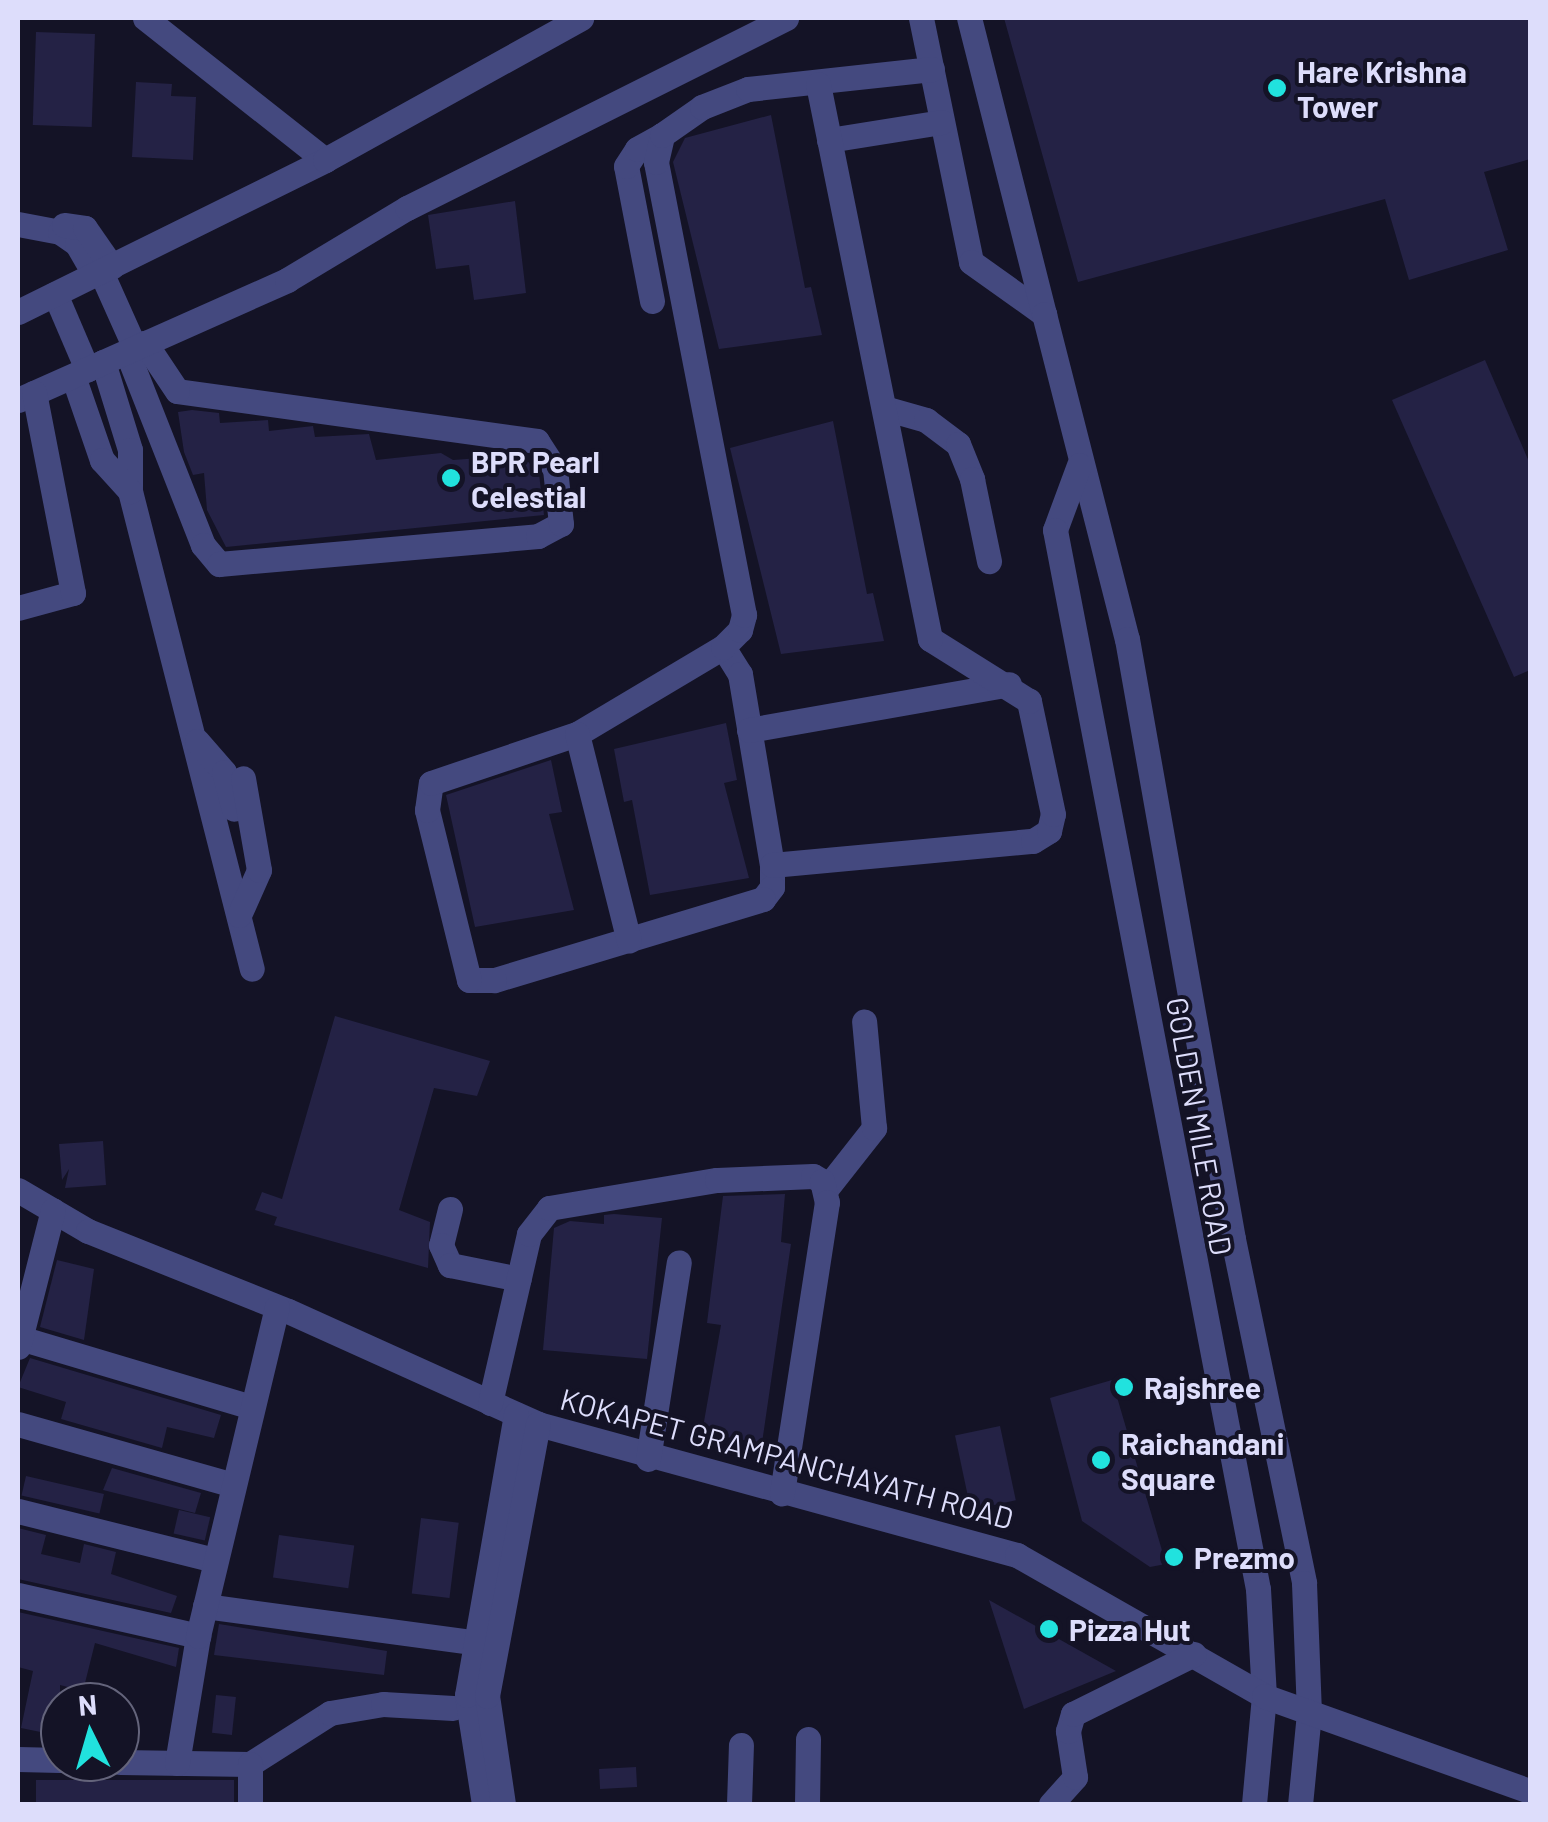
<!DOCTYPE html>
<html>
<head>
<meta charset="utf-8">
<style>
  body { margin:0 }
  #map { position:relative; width:1548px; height:1822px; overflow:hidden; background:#141326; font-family:Barlow,sans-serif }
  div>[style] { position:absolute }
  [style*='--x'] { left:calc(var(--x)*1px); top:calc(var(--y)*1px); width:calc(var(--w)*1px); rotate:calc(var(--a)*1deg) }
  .building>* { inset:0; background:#242245; transform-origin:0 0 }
  .minor>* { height:25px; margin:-12.5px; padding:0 12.5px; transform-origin:12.5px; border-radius:12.5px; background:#44497f }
  .dots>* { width:28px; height:28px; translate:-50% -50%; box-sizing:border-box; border:5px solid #141326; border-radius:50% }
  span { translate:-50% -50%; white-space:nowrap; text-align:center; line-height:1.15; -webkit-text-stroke:8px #141326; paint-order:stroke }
  .poi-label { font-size:30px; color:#ddddfb; font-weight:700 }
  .left { translate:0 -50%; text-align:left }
  .street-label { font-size:30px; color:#ddddfb }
  .frame { position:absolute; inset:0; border:20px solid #ddddfb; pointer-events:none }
  .north { position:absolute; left:40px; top:1682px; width:100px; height:100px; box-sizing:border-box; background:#141326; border:2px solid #64647b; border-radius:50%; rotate:355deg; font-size:28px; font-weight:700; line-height:40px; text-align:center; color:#ddddfb }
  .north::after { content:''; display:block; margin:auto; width:35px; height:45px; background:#21e2de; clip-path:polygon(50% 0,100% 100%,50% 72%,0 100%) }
</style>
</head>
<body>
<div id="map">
  <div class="building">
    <div style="clip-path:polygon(1004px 18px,1530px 18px,1530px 159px,1484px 172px,1508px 250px,1409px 280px,1385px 199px,1078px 282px)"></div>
    <div style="left:36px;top:32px;width:59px;height:93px;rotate:2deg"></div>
    <div style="clip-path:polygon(136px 82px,172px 84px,171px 96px,196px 97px,193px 160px,132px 157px)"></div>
    <div style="clip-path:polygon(771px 115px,805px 288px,811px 287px,822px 335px,719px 349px,673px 162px,685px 138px)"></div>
    <div style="clip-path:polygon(515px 201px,526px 293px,474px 300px,469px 265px,436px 269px,428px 215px)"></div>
    <div style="clip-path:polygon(1485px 360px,1530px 464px,1530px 670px,1514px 677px,1392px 400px)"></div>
    <div style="clip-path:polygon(192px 410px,219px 413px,220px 423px,268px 420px,269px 431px,313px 426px,315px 437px,369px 434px,376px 460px,441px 453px,453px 460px,522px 455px,539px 474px,544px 515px,226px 547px,207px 510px,204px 473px,193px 475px,184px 452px,178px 412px)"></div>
    <div style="clip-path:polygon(833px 421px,867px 594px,873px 593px,884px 641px,781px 654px,730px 448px)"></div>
    <div style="clip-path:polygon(726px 723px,737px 780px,724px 783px,749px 878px,650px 895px,632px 800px,624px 802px,614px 749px)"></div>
    <div style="clip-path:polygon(551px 760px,562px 812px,549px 814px,574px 910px,475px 927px,446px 795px)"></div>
    <div style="clip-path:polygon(335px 1016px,490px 1061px,477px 1096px,434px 1088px,399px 1210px,430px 1222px,428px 1268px,274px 1225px,277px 1217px,255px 1210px,262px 1192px,282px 1199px)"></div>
    <div style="clip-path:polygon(103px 1141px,106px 1185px,65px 1188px,69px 1169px,62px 1180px,59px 1144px)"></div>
    <div style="clip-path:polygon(785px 1194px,781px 1242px,791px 1244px,762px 1443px,702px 1433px,721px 1325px,707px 1323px,723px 1196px)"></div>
    <div style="clip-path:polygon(614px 1214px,662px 1218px,647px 1359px,543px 1350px,554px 1228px,570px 1221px,604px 1224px,604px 1215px)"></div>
    <div style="clip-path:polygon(57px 1260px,94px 1269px,84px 1340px,40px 1327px)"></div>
    <div style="clip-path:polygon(30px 1358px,221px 1415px,214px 1438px,167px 1427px,162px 1448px,61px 1419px,66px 1402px,18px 1387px)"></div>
    <div style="clip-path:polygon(1112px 1380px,1166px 1564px,1150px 1567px,1082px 1521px,1050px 1398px)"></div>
    <div style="left:1000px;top:1426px;width:76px;height:46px;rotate:78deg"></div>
    <div style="clip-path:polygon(112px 1468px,201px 1493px,195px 1513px,103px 1490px)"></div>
    <div style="left:26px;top:1476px;width:80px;height:20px;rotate:13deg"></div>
    <div style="left:179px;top:1510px;width:32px;height:24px;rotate:13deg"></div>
    <div style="left:421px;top:1518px;width:38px;height:76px;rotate:7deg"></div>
    <div style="clip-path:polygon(18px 1528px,46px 1535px,41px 1554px,80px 1563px,84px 1544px,116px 1552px,111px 1574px,177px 1596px,171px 1613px,18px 1579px)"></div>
    <div style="left:279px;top:1535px;width:76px;height:43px;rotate:8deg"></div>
    <div style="clip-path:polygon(989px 1600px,1116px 1671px,1024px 1709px)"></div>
    <div style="clip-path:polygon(18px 1612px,179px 1648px,176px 1667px,95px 1643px,83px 1691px,60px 1685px,60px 1736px,21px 1728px,33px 1671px,18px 1667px)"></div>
    <div style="clip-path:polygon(219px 1624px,387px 1651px,384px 1675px,214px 1655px)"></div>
    <div style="left:216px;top:1695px;width:20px;height:38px;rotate:6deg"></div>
    <div style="left:636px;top:1767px;width:20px;height:37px;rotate:87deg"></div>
    <div style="left:36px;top:1780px;width:198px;height:24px"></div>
  </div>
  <div class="minor">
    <div style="--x:145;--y:18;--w:229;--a:38.3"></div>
    <div style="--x:921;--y:18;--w:249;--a:78.4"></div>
    <div style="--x:971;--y:262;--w:90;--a:35.5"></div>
    <div style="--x:1044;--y:314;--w:305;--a:-104.2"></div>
    <div style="--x:829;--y:140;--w:114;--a:-9.1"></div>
    <div style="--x:18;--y:224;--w:43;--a:10.8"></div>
    <div style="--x:60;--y:232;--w:21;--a:35"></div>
    <div style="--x:77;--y:244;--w:36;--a:60"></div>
    <div style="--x:64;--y:225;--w:21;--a:8"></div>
    <div style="--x:85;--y:228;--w:47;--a:55.3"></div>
    <div style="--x:101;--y:272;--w:83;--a:65.9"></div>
    <div style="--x:55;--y:294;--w:82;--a:66.9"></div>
    <div style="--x:652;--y:301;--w:137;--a:-100.9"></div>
    <div style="--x:626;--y:166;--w:20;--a:-57"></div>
    <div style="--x:637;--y:149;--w:29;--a:-29"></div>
    <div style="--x:18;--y:312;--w:343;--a:-26.3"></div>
    <div style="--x:325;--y:160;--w:293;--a:-29"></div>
    <div style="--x:1044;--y:314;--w:335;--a:75.7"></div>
    <div style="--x:1127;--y:639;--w:609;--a:79.98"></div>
    <div style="--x:1233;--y:1239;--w:351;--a:78.3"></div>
    <div style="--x:1304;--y:1583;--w:130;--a:87.8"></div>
    <div style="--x:1309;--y:1713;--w:91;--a:95.6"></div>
    <div style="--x:127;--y:352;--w:207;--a:68.5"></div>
    <div style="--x:203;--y:545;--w:25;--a:50"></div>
    <div style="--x:219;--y:564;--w:320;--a:-5"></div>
    <div style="--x:538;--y:536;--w:26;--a:-28"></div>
    <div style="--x:561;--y:524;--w:55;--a:-96.2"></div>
    <div style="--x:555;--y:469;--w:33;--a:-123"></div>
    <div style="--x:537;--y:441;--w:363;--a:-172.1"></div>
    <div style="--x:177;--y:391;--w:58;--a:-123.7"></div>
    <div style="--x:103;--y:362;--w:92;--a:72.9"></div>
    <div style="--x:130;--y:450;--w:41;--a:90"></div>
    <div style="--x:130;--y:491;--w:493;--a:75.7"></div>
    <div style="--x:73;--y:376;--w:89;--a:71"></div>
    <div style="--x:102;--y:460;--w:42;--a:47.9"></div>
    <div style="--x:18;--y:400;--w:295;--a:-24"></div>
    <div style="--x:287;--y:280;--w:140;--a:-31"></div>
    <div style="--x:407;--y:208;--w:424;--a:-26.6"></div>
    <div style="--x:884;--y:408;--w:44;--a:15.9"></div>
    <div style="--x:926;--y:420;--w:40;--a:37"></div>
    <div style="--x:958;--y:444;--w:38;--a:68"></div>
    <div style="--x:972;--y:479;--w:84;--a:78.3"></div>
    <div style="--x:1079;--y:465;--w:69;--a:110.3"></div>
    <div style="--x:1055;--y:530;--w:1078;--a:79.15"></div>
    <div style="--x:1258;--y:1589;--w:107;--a:86.8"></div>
    <div style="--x:1264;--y:1696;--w:108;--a:95.3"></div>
    <div style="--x:18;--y:608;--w:57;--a:-15.3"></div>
    <div style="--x:73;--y:593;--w:204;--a:-101"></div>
    <div style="--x:723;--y:647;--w:32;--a:58"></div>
    <div style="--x:740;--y:674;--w:194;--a:80.5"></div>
    <div style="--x:772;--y:865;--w:22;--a:90"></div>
    <div style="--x:772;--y:887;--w:15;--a:127"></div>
    <div style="--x:763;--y:899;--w:281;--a:163.2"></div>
    <div style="--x:494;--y:980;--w:25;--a:180"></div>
    <div style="--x:469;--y:980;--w:175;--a:-103.9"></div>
    <div style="--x:427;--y:810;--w:27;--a:-82"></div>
    <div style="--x:431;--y:783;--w:154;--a:-18.6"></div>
    <div style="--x:577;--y:734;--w:170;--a:-30.8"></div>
    <div style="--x:723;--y:647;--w:24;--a:-45"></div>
    <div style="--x:740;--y:630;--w:16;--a:-75"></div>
    <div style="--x:744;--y:615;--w:461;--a:-101"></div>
    <div style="--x:656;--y:162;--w:28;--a:-77"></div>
    <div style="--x:662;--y:135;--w:49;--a:-35"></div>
    <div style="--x:702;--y:107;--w:49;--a:-21.4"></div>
    <div style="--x:748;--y:89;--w:185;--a:-6.2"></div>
    <div style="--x:749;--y:730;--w:264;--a:-10"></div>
    <div style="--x:577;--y:734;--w:213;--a:75.9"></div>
    <div style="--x:197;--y:741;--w:41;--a:48.9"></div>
    <div style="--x:224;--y:772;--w:38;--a:75"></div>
    <div style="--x:772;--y:865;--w:262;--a:-5.3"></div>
    <div style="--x:1033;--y:841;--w:19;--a:-32"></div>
    <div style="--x:1049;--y:831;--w:17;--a:-77"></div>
    <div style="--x:1053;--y:814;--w:116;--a:-102"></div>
    <div style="--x:1029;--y:701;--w:117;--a:-147.9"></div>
    <div style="--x:930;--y:639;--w:566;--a:-101.41"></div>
    <div style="--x:239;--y:915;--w:49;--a:-66"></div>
    <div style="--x:259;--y:870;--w:93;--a:-99.9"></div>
    <div style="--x:826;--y:1189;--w:78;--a:-51.8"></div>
    <div style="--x:874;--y:1128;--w:107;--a:-95.3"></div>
    <div style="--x:18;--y:1190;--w:81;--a:30.4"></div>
    <div style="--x:88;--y:1231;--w:215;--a:21.8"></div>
    <div style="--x:288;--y:1311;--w:274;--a:24.3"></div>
    <div style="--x:538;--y:1424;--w:497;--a:15.3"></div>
    <div style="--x:1017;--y:1555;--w:284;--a:29.7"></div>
    <div style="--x:1264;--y:1696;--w:282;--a:19.7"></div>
    <div style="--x:450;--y:1209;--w:37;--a:104"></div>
    <div style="--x:441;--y:1245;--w:22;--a:66"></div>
    <div style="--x:450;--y:1265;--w:70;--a:11.5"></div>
    <div style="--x:20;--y:1338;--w:242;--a:16.6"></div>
    <div style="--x:18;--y:1347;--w:141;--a:-75.7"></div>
    <div style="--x:490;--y:1403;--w:173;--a:-77"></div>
    <div style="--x:529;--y:1234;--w:33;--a:-52"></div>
    <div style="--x:549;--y:1208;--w:170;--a:-9.5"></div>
    <div style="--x:717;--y:1180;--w:96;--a:-2.4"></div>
    <div style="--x:813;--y:1176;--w:10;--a:29"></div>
    <div style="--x:822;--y:1181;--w:22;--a:77"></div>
    <div style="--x:827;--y:1202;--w:295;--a:98.8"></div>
    <div style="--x:18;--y:1424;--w:223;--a:15.8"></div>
    <div style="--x:648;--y:1459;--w:199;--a:-81.1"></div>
    <div style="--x:18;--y:1511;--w:203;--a:14"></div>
    <div style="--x:18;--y:1595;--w:185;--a:12.8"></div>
    <div style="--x:205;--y:1606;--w:285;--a:7.7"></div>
    <div style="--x:18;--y:1759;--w:42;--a:1.4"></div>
    <div style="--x:120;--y:1762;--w:130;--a:0.9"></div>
    <div style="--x:250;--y:1764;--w:95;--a:-32.5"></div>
    <div style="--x:330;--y:1713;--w:54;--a:-9.6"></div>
    <div style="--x:383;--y:1704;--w:70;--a:3.3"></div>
    <div style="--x:177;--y:1763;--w:129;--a:-80.6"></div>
    <div style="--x:198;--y:1636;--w:338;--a:-76.5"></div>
    <div style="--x:250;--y:1764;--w:40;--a:90"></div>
    <div style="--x:484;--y:1804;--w:110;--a:-98.9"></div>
    <div style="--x:467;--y:1695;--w:285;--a:-80.1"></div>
    <div style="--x:503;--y:1804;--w:109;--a:-98.4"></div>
    <div style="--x:487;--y:1696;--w:277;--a:-79.4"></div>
    <div style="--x:739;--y:1804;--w:59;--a:-88.1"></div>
    <div style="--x:807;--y:1804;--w:65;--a:-89.1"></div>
    <div style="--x:1051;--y:1804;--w:36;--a:-48"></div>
    <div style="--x:1075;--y:1777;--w:47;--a:-98.7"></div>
    <div style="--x:1068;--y:1731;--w:18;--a:-74"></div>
    <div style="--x:1073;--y:1714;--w:135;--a:-26.4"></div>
  </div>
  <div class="dots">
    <div style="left:1277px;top:88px;background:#21e2de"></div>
    <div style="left:451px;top:478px;background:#21e2de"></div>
    <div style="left:1124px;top:1387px;background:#21e2de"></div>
    <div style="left:1101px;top:1460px;background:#21e2de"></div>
    <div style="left:1174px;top:1557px;background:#21e2de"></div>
    <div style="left:1049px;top:1629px;background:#21e2de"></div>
  </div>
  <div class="poi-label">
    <span class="left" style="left:1297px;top:88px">Hare Krishna<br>Tower</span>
    <span class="left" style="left:471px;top:478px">BPR Pearl<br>Celestial</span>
    <span class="left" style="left:1144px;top:1387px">Rajshree</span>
    <span class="left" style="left:1121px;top:1460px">Raichandani<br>Square</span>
    <span class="left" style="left:1194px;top:1557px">Prezmo</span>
    <span class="left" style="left:1069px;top:1629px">Pizza Hut</span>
  </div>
  <div class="street-label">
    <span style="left:1200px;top:1126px;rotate:80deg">GOLDEN MILE ROAD</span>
    <span style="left:787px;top:1458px;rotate:15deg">KOKAPET GRAMPANCHAYATH ROAD</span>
  </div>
  <div class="frame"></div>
  <div class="north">N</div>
</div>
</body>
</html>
